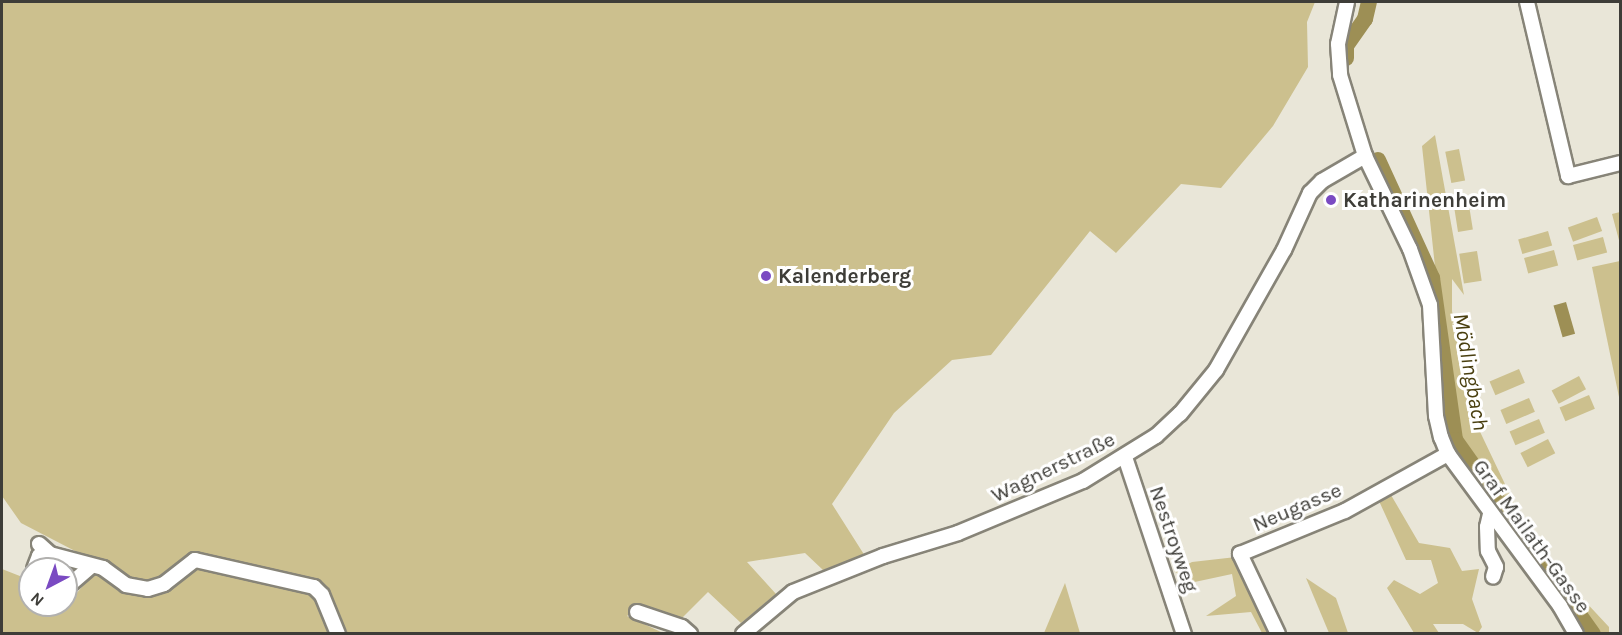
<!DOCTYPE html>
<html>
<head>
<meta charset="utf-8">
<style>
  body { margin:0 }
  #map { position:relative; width:1622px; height:635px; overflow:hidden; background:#e9e6d8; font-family:Karla,sans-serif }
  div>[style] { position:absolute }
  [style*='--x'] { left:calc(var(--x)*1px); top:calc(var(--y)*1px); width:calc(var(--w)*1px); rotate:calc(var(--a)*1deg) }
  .green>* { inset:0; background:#ccc08e; transform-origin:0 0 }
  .water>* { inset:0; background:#9d8f55; transform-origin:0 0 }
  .river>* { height:16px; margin:-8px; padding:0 8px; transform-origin:8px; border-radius:8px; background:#9d8f55 }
  .roads { filter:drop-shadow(2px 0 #878478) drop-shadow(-2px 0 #878478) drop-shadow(0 2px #878478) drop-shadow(0 -2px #878478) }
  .minor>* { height:14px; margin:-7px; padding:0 7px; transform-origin:7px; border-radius:7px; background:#fff }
  .dots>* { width:16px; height:16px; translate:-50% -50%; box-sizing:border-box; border:3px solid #fff; border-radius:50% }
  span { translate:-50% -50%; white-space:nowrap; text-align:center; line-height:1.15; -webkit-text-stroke:6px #fff; paint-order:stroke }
  .poi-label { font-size:21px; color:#3e3d38; font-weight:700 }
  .left { translate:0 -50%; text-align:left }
  .street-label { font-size:21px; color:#3e3d38 }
  .water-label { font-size:22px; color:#493f0f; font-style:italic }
  .frame { position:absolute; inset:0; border:3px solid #3e3d38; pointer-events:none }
  .north { position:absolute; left:18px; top:557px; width:60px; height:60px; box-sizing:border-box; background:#fff; border:2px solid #b2b1af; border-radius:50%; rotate:221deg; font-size:16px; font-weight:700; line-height:24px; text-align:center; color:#3e3d38 }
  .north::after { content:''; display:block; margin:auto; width:21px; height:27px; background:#7a4ac2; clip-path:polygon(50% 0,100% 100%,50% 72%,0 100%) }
</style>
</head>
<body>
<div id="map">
  <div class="green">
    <div style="clip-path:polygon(2px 2px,1315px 2px,1307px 22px,1308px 67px,1273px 126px,1221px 188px,1181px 184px,1116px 253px,1090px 231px,991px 355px,952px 360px,894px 413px,832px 504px,865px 556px,823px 570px,805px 553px,747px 562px,776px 594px,741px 623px,708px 592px,682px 618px,639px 605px,627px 616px,663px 633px,2px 633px,2px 569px,30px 580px,30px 605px,66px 605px,66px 594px,73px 597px,102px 565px,21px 523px,2px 496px)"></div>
    <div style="clip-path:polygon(1435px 135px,1464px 295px,1452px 279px,1452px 311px,1473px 417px,1524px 524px,1568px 583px,1609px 627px,1609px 633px,1584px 633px,1478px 489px,1446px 433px,1437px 285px,1422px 146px)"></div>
    <div style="left:1459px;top:149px;width:32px;height:14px;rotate:79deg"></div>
    <div style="left:1468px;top:199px;width:31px;height:15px;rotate:81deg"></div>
    <div style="clip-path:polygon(1620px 212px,1620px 244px,1612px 214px)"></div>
    <div style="left:1597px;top:217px;width:15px;height:31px;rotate:70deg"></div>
    <div style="left:1548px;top:231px;width:15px;height:31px;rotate:74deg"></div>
    <div style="left:1603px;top:237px;width:16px;height:31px;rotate:75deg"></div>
    <div style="left:1554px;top:250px;width:16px;height:31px;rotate:75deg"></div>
    <div style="left:1477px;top:251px;width:30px;height:18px;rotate:81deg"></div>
    <div style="clip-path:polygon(1620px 261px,1620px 396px,1619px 397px,1592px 267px)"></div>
    <div style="left:1519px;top:369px;width:15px;height:32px;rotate:67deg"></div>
    <div style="left:1579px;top:376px;width:15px;height:31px;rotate:62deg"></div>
    <div style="left:1589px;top:395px;width:15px;height:32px;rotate:67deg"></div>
    <div style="left:1529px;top:398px;width:15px;height:31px;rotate:67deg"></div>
    <div style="left:1539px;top:419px;width:15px;height:32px;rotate:67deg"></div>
    <div style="left:1548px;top:439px;width:16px;height:31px;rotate:63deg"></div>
    <div style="clip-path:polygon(1391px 495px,1419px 543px,1450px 548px,1462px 571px,1479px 569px,1472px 599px,1482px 627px,1478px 633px,1463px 624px,1433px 624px,1439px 633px,1414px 633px,1387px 588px,1394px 580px,1420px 594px,1438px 583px,1431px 560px,1406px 560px,1379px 501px)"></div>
    <div style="clip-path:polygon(1236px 557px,1272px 633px,1262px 633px,1251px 612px,1206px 616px,1236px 596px,1232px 574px,1190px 583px,1174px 571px,1192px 562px)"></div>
    <div style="clip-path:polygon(46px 560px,83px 569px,66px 583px,66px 569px,36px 569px)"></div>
    <div style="clip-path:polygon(1306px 578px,1336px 598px,1348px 633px,1329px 633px)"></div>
    <div style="clip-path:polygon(1065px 583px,1080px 633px,1044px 633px)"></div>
  </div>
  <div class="water">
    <div style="left:1566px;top:302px;width:33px;height:13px;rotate:74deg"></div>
  </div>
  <div class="river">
    <div style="--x:1346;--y:58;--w:12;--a:-90"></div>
    <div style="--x:1346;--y:46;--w:33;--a:-55"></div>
    <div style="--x:1365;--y:19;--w:17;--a:-77"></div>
    <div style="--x:1378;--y:160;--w:130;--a:65.4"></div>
    <div style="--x:1432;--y:278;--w:164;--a:81.9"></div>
    <div style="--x:1455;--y:440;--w:238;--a:54.6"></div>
  </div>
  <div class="roads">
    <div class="minor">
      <div style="--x:1347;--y:2;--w:43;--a:102.1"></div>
      <div style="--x:1338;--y:44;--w:31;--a:86"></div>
      <div style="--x:1340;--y:75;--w:85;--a:72.8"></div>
      <div style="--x:1365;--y:156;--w:103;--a:64.2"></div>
      <div style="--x:1410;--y:249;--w:59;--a:70.3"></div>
      <div style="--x:1430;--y:305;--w:111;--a:86.9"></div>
      <div style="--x:1436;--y:416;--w:22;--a:77"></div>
      <div style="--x:1441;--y:437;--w:18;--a:68"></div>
      <div style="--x:1448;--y:454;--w:189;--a:53.6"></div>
      <div style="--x:1560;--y:606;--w:32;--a:60"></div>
      <div style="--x:1527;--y:2;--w:179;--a:76.7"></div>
      <div style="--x:1568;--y:176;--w:54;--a:-14"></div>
      <div style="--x:1125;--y:457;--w:187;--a:71.6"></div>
      <div style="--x:1490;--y:514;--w:13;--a:103"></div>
      <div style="--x:1487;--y:527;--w:24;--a:88"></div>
      <div style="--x:1488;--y:551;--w:18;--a:63"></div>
      <div style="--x:1496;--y:567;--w:10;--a:107"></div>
      <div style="--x:39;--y:544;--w:15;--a:42"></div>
      <div style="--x:50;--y:554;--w:55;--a:14.8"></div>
      <div style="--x:103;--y:568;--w:29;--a:36"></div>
      <div style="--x:126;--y:585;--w:22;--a:10"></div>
      <div style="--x:148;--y:589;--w:17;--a:-17"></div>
      <div style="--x:164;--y:584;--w:39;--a:-38"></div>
      <div style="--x:195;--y:560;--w:122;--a:12.8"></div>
      <div style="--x:314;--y:587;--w:11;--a:45"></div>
      <div style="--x:322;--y:595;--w:42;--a:67.7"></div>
      <div style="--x:34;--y:569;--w:14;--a:-69"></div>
      <div style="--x:39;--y:556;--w:11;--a:-10"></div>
      <div style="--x:66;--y:588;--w:33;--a:-41"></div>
      <div style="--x:637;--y:612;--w:47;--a:18.4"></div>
      <div style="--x:682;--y:627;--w:11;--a:41"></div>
      <div style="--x:743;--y:634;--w:65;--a:-40"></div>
      <div style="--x:793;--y:592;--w:97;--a:-21.8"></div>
      <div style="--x:883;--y:556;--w:78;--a:-17"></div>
      <div style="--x:958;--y:533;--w:135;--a:-22.6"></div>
      <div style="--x:1083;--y:481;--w:86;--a:-31.7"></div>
      <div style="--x:1156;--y:436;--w:33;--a:-43"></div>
      <div style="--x:1180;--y:414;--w:57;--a:-50.7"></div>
      <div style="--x:1216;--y:370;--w:138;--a:-60.5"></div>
      <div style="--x:1284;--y:250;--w:63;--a:-65.5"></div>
      <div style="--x:1310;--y:193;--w:17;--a:-45"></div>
      <div style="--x:1322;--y:181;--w:50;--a:-30.2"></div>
      <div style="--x:1278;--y:634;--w:89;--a:-115.4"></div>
      <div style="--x:1240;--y:554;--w:113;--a:-22.3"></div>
      <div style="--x:1345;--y:511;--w:118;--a:-29"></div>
    </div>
  </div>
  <div class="dots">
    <div style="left:1331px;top:200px;background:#7a4ac2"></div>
    <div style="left:766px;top:276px;background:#7a4ac2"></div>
  </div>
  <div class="poi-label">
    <span class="left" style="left:1343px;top:200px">Katharinenheim</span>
    <span class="left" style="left:778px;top:276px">Kalenderberg</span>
  </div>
  <div class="street-label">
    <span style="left:1053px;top:467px;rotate:-26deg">Wagnerstraße</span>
    <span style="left:1297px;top:507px;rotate:-23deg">Neugasse</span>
    <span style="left:1532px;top:536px;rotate:54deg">Graf Mailath-Gasse</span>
    <span style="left:1174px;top:539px;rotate:71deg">Nestroyweg</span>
  </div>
  <div class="water-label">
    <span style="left:1470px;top:372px;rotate:80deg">Mödlingbach</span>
  </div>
  <div class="frame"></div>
  <div class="north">N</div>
</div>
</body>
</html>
